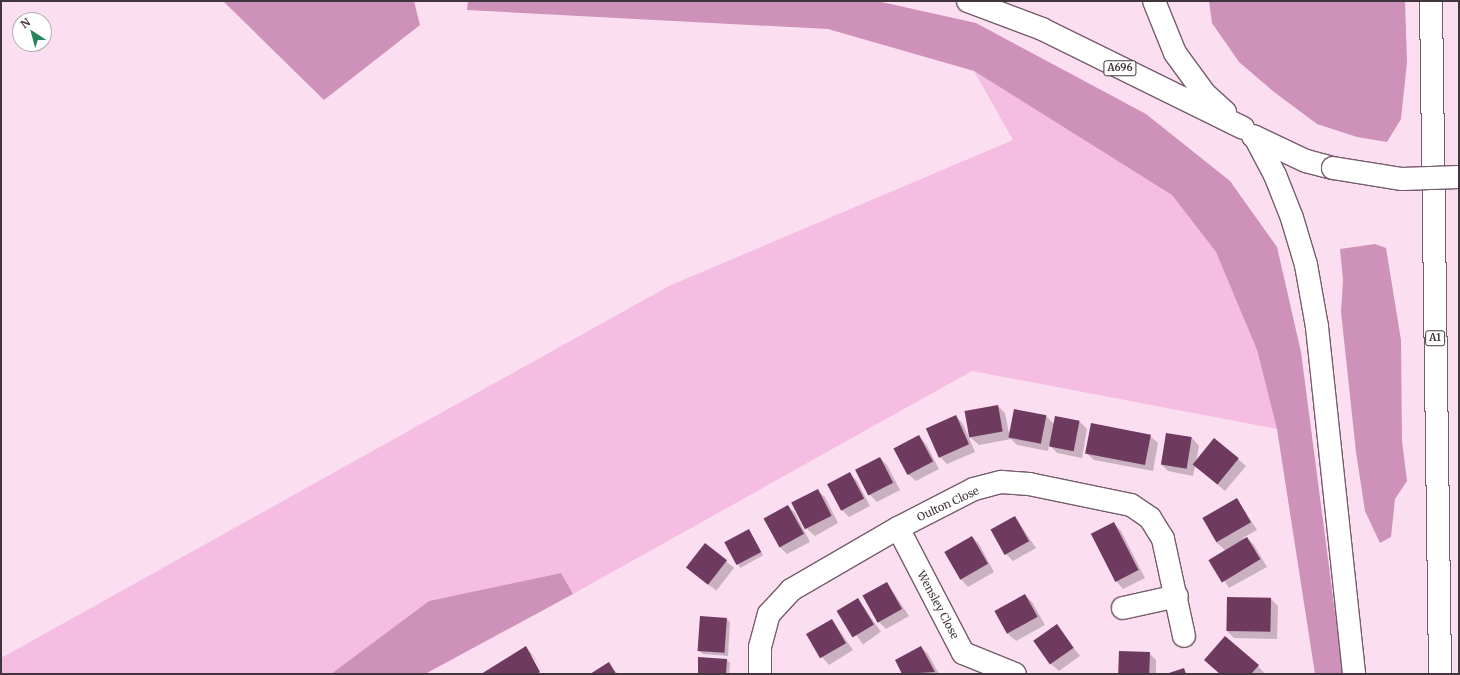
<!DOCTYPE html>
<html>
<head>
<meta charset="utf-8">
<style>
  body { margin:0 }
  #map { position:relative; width:1460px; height:675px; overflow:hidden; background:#fcdef1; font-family:Merriweather,serif }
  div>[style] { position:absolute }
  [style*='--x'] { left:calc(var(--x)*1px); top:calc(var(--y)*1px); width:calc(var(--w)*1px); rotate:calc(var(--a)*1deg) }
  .green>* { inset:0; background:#f4bde1 }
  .forest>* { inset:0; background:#ce91ba }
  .shadow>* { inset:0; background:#0003; transform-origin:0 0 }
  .building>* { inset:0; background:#6f3a5f; transform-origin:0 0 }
  .roads { filter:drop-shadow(1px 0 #755c6c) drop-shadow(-1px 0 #755c6c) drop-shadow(0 1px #755c6c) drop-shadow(0 -1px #755c6c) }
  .minor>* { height:22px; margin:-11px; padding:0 11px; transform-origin:11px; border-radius:11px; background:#fff }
  .highway>* { height:22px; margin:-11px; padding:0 11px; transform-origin:11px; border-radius:11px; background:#fff }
  .bridges { filter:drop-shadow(1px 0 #755c6c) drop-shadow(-1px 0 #755c6c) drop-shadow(0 1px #755c6c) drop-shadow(0 -1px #755c6c) }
  .highway-bridge>* { height:22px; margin:-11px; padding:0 11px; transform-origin:11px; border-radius:11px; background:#fff }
  span { translate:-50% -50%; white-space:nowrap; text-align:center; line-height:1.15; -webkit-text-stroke:4px #fff; paint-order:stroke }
  .shield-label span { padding:1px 3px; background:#fff; border:1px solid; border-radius:3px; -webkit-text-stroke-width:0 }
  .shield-label { font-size:10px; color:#40353c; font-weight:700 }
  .street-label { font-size:11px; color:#40353c }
  .frame { position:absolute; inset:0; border:2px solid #40353c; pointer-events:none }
  .north { position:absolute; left:12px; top:12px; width:40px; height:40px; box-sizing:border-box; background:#fff; border:1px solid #b3aeb1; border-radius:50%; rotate:324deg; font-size:11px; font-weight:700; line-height:16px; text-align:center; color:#40353c }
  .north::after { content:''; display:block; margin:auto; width:14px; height:18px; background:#25865e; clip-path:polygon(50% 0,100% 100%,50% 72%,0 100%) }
</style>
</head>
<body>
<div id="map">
  <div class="green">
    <div style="clip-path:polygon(974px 71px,1172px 195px,1216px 252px,1257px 350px,1277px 429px,972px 371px,573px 594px,561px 573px,429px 601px,331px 674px,1px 674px,1px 658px,669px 286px,1013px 140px)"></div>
  </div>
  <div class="forest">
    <div style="clip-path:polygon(207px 1px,414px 1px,420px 25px,324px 100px,224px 2px)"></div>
    <div style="clip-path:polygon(468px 1px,877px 1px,976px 23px,1146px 114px,1230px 181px,1277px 247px,1301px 352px,1343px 674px,1315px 674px,1277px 429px,1257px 350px,1216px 252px,1172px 195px,974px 71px,828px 29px,467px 10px)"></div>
    <div style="clip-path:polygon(1209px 1px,1405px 1px,1407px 62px,1401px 119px,1387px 142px,1357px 137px,1317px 124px,1274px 92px,1239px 62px,1212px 23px)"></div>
    <div style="clip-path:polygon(1375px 244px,1386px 248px,1401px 340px,1402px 441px,1407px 481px,1395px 499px,1391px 537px,1380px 543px,1365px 511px,1356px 452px,1341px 312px,1343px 280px,1340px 249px)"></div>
    <div style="clip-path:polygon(561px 573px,573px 594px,425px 674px,331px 674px,429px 601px)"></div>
  </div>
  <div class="shadow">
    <div style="clip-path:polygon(998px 406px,1005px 413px,1010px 438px,1046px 416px,1054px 424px,1056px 418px,1080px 422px,1087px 429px,1082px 458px,1057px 453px,1049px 444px,1048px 451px,1017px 445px,1011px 439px,979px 445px,971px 438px,966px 412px)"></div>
    <div style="clip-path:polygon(956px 416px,963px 424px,975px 452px,947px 464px,940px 457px,927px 429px)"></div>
    <div style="clip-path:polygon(1167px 434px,1192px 438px,1199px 446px,1196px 462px,1215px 439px,1246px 466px,1225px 491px,1195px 466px,1193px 476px,1168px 471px,1161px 464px)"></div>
    <div style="clip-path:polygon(919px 436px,926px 444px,939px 469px,916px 481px,908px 474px)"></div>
    <div style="clip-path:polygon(1150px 436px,1158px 443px,1153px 471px,1094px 460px,1086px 453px)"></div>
    <div style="clip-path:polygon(880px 458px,887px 465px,900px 490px,877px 502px,870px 495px)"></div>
    <div style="clip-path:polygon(850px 474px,857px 481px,870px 506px,849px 517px,842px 510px,828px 485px)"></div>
    <div style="clip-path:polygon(817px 490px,825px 497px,838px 523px,815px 536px,807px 529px)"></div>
    <div style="clip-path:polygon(1237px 499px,1257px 530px,1241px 539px,1247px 538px,1254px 545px,1267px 567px,1229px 588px,1210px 559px,1225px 550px,1216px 542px)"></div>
    <div style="clip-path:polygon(788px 506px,795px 513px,810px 542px,787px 554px,780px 547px,765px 518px)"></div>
    <div style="clip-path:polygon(1015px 517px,1036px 548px,1013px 561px,1006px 554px)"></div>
    <div style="clip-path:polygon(1114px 524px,1121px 531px,1145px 578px,1123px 589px,1116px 581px)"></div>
    <div style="left:749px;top:530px;width:29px;height:26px;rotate:61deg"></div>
    <div style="clip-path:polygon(972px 537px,979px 544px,994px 572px,968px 587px,961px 579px,945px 552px)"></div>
    <div style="left:705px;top:545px;width:37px;height:29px;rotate:38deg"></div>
    <div style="clip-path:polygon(887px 583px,909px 616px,886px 629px,879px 622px)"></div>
    <div style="clip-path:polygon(1025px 595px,1032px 602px,1045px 625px,1016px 641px,1008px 634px)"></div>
    <div style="clip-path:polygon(1228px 598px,1270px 598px,1278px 606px,1277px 639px,1234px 638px,1227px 631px)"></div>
    <div style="left:858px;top:599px;width:40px;height:22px;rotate:55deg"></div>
    <div style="clip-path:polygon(727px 619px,730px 622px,728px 656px,703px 654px,699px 651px)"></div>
    <div style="clip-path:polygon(832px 620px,853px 650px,829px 665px,822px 657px)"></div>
    <div style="clip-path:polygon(1056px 625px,1080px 656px,1059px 671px,1051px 664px)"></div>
    <div style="clip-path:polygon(1225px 638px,1258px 666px,1265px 674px,1220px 674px,1212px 667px,1205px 660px)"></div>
    <div style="clip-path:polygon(921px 647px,928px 654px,939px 674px,903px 674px,896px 660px)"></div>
    <div style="clip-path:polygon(526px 648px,533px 655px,544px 674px,532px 655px,530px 655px,541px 674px,482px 674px)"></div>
    <div style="clip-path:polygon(1149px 653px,1156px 660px,1156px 674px,1119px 674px)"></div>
    <div style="clip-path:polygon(727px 660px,730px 663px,729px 674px,698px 674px)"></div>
    <div style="clip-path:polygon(609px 664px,618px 674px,592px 674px)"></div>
  </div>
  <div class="building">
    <div style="left:998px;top:405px;width:27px;height:34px;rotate:80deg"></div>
    <div style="left:1014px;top:409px;width:33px;height:29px;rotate:11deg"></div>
    <div style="left:956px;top:415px;width:32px;height:33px;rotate:66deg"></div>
    <div style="left:1055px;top:416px;width:25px;height:31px;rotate:11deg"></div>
    <div style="left:1091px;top:423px;width:61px;height:31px;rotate:11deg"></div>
    <div style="left:1166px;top:433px;width:26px;height:32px;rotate:9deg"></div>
    <div style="left:919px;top:435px;width:30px;height:29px;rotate:62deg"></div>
    <div style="left:1214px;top:438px;width:32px;height:34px;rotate:39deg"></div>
    <div style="left:880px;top:457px;width:29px;height:28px;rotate:63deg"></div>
    <div style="left:850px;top:472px;width:30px;height:26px;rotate:62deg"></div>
    <div style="left:818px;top:489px;width:30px;height:30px;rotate:63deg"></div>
    <div style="left:1237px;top:498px;width:28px;height:40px;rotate:60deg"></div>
    <div style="left:788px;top:505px;width:33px;height:28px;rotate:61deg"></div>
    <div style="left:1015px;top:516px;width:29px;height:28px;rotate:61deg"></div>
    <div style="left:1114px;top:522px;width:54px;height:26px;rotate:63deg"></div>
    <div style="left:749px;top:529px;width:26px;height:28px;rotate:62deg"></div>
    <div style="left:972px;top:536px;width:32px;height:32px;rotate:60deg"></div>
    <div style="left:1247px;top:537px;width:26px;height:45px;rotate:59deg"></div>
    <div style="left:705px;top:543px;width:28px;height:31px;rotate:38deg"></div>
    <div style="left:887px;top:582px;width:31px;height:28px;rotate:61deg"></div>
    <div style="left:1025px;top:594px;width:26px;height:35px;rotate:61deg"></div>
    <div style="left:1227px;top:597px;width:44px;height:34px;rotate:1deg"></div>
    <div style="left:858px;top:598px;width:31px;height:25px;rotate:59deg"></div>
    <div style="left:700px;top:616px;width:27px;height:35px;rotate:4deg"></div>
    <div style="left:832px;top:619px;width:28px;height:30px;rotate:60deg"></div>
    <div style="left:1057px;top:624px;width:29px;height:29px;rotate:55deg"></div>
    <div style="clip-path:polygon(1225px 636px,1259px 665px,1251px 674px,1220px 674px,1204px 660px)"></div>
    <div style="clip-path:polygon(526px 646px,540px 672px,536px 674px,481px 674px)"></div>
    <div style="clip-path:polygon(921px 646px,935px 672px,902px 674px,895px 660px)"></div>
    <div style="left:1119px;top:651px;width:31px;height:23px;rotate:2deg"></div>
    <div style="clip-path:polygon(698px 657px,727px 659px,726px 674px,698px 674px)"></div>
    <div style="clip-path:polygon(609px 662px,616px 674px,590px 674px)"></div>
    <div style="clip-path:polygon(1184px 668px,1186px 674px,1166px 674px)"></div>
  </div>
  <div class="roads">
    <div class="minor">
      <div style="--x:898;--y:528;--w:141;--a:62.5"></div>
      <div style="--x:963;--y:653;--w:56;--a:22"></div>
      <div style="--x:1123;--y:608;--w:55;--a:-12.5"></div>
      <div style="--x:760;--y:674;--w:27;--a:-90"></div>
      <div style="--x:760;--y:647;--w:34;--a:-75"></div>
      <div style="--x:769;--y:614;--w:33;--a:-47"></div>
      <div style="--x:791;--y:590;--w:124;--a:-30.1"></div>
      <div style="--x:898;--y:528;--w:85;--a:-27.2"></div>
      <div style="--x:974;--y:489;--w:28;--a:-15"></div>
      <div style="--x:1001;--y:482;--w:28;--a:4"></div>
      <div style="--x:1029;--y:484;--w:104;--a:11.6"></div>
      <div style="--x:1131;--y:505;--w:23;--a:34"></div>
      <div style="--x:1150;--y:518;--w:25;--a:58"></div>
      <div style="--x:1163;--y:539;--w:99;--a:77.8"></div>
    </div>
    <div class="highway">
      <div style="--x:968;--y:1;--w:79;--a:20.7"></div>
      <div style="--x:1042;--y:29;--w:224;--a:26.2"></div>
      <div style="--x:1154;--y:1;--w:56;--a:68"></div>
      <div style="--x:1175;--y:53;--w:51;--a:53.8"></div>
      <div style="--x:1205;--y:94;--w:27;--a:42"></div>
      <div style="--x:1431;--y:1;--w:673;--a:89.23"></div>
      <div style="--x:1253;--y:136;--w:59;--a:25.3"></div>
      <div style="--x:1306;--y:161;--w:28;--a:15"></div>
      <div style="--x:1255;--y:137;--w:43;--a:62.2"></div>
      <div style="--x:1275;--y:175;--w:46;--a:68.4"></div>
      <div style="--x:1292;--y:218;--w:49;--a:73.4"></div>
      <div style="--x:1306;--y:265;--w:63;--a:79.9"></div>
      <div style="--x:1317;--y:327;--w:349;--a:83.9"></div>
    </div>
  </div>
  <div class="bridges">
    <div class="highway-bridge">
      <div style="--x:1333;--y:168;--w:70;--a:9.1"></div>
      <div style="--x:1402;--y:179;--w:57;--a:-2"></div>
    </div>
  </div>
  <div class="shield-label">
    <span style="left:1120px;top:68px">A696</span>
    <span style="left:1435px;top:338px">A1</span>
  </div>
  <div class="street-label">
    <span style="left:948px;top:504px;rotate:-25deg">Oulton Close</span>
    <span style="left:938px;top:605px;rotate:62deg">Wensley Close</span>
  </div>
  <div class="frame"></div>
  <div class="north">N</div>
</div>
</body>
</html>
